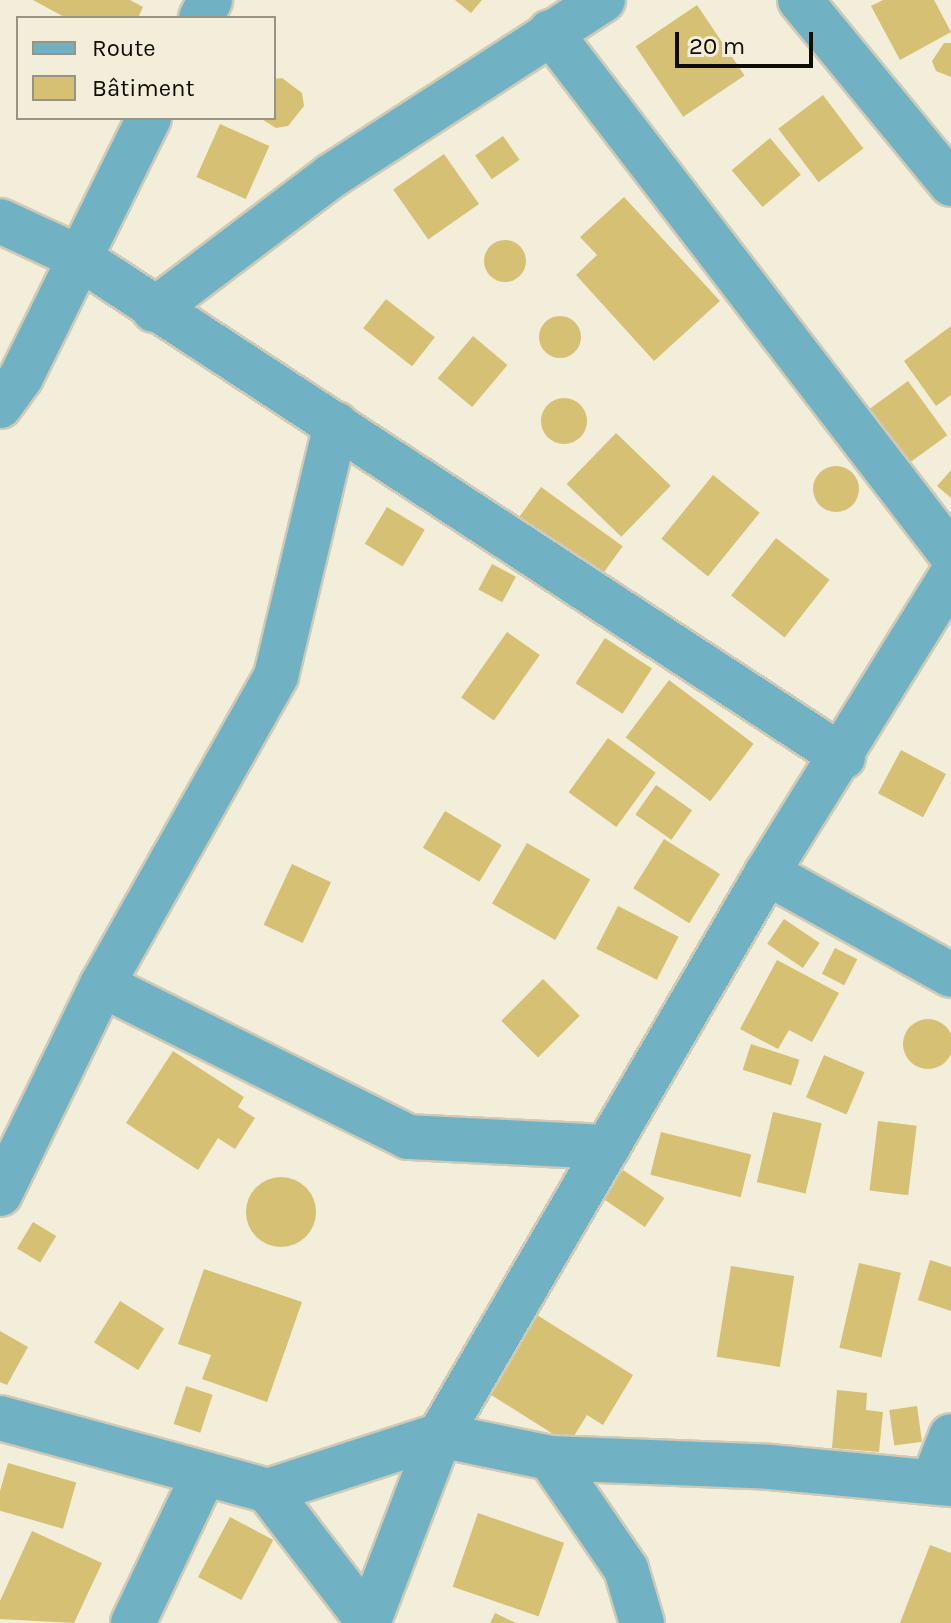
<!DOCTYPE html>
<html>
<head>
<meta charset="utf-8">
<style>
  body { margin:0 }
  #map { position:relative; width:951px; height:1623px; overflow:hidden; background:#f3eed9; font-family:Karla,sans-serif }
  div>[style] { position:absolute }
  [style*='--x'] { left:calc(var(--x)*1px); top:calc(var(--y)*1px); width:calc(var(--w)*1px); rotate:calc(var(--a)*1deg) }
  .building>* { inset:0; background:#d5c073; transform-origin:0 0 }
  .round { border-radius:50% }
  .roads { filter:drop-shadow(2px 0 #cecab7) drop-shadow(-2px 0 #cecab7) drop-shadow(0 2px #cecab7) drop-shadow(0 -2px #cecab7) }
  .minor>* { height:44px; margin:-22px; padding:0 22px; transform-origin:22px; border-radius:22px; background:#70b2c3 }
  span { translate:-50% -50%; white-space:nowrap; text-align:center; line-height:1.15; -webkit-text-stroke:6px #f3eed9; paint-order:stroke }
  .legend { position:absolute; left:16px; top:16px; width:260px; height:104px; box-sizing:border-box; background:#f3eed9; border:2px solid #979485; margin:0; padding:10px 14px; list-style:none; font-size:24px; color:#0e0c06 }
  .legend li { display:flex; align-items:center; gap:16px; height:40px }
  .legend b { width:40px; border:2px solid #979485 }
  .scale { position:absolute; left:675px; top:32px; width:138px; height:36px; box-sizing:border-box; border:4px solid #0e0c06; border-top:0; padding-left:10px; font-size:24px; line-height:28px; white-space:nowrap; color:#0e0c06; -webkit-text-stroke:6px #f3eed9; paint-order:stroke }
</style>
</head>
<body>
<div id="map">
  <div class="building">
    <div style="clip-path:polygon(33px 0,130px 0,143px 7px,138px 18px,66px 18px)"></div>
    <div style="clip-path:polygon(455px 0,482px 0,471px 13px)"></div>
    <div style="clip-path:polygon(883px 0,934px 0,951px 32px,900px 60px,871px 6px)"></div>
    <div style="left:697px;top:5px;width:85px;height:74px;rotate:56deg"></div>
    <div style="clip-path:polygon(944px 43px,951px 43px,951px 77px,936px 71px,932px 61px)"></div>
    <div style="clip-path:polygon(282px 78px,302px 93px,304px 106px,288px 126px,276px 128px,260px 118px,274px 118px,274px 79px)"></div>
    <div style="left:823px;top:95px;width:67px;height:56px;rotate:53deg"></div>
    <div style="left:220px;top:124px;width:54px;height:58px;rotate:24deg"></div>
    <div style="left:503px;top:136px;width:29px;height:34px;rotate:55deg"></div>
    <div style="left:770px;top:138px;width:48px;height:50px;rotate:50deg"></div>
    <div style="left:444px;top:154px;width:61px;height:62px;rotate:55deg"></div>
    <div style="clip-path:polygon(624px 197px,720px 301px,654px 361px,576px 275px,597px 255px,580px 237px)"></div>
    <div class="round" style="left:484px;top:240px;width:42px;height:42px"></div>
    <div style="left:386px;top:299px;width:62px;height:37px;rotate:38deg"></div>
    <div class="round" style="left:539px;top:316px;width:42px;height:42px"></div>
    <div style="clip-path:polygon(951px 326px,951px 395px,936px 406px,904px 361px)"></div>
    <div style="left:473px;top:336px;width:45px;height:55px;rotate:40deg"></div>
    <div style="left:908px;top:381px;width:67px;height:52px;rotate:54deg"></div>
    <div class="round" style="left:541px;top:398px;width:46px;height:46px"></div>
    <div style="left:616px;top:433px;width:76px;height:71px;rotate:44deg"></div>
    <div class="round" style="left:813px;top:466px;width:46px;height:46px"></div>
    <div style="clip-path:polygon(951px 470px,951px 498px,937px 486px)"></div>
    <div style="left:713px;top:475px;width:60px;height:82px;rotate:39deg"></div>
    <div style="left:541px;top:487px;width:101px;height:41px;rotate:36deg"></div>
    <div style="left:387px;top:507px;width:44px;height:43px;rotate:31deg"></div>
    <div style="left:776px;top:538px;width:68px;height:73px;rotate:38deg"></div>
    <div style="left:492px;top:564px;width:27px;height:29px;rotate:28deg"></div>
    <div style="left:507px;top:632px;width:40px;height:80px;rotate:35deg"></div>
    <div style="left:605px;top:638px;width:56px;height:54px;rotate:33deg"></div>
    <div style="left:669px;top:680px;width:106px;height:72px;rotate:37deg"></div>
    <div style="left:608px;top:738px;width:59px;height:67px;rotate:36deg"></div>
    <div style="left:901px;top:750px;width:51px;height:49px;rotate:28deg"></div>
    <div style="left:656px;top:785px;width:44px;height:36px;rotate:35deg"></div>
    <div style="left:445px;top:811px;width:66px;height:43px;rotate:31deg"></div>
    <div style="left:664px;top:839px;width:66px;height:58px;rotate:32deg"></div>
    <div style="left:527px;top:843px;width:73px;height:70px;rotate:30deg"></div>
    <div style="left:292px;top:864px;width:43px;height:67px;rotate:25deg"></div>
    <div style="left:618px;top:906px;width:68px;height:48px;rotate:27deg"></div>
    <div style="left:784px;top:919px;width:43px;height:30px;rotate:34deg"></div>
    <div style="left:835px;top:948px;width:25px;height:29px;rotate:27deg"></div>
    <div style="clip-path:polygon(777px 960px,839px 993px,812px 1042px,789px 1030px,778px 1049px,740px 1029px)"></div>
    <div style="left:543px;top:979px;width:52px;height:59px;rotate:45deg"></div>
    <div class="round" style="left:903px;top:1019px;width:50px;height:50px"></div>
    <div style="left:751px;top:1044px;width:51px;height:27px;rotate:18deg"></div>
    <div style="clip-path:polygon(173px 1051px,244px 1097px,238px 1107px,255px 1118px,235px 1149px,218px 1138px,198px 1170px,126px 1123px)"></div>
    <div style="left:824px;top:1055px;width:44px;height:46px;rotate:23deg"></div>
    <div style="left:773px;top:1112px;width:50px;height:72px;rotate:13deg"></div>
    <div style="left:878px;top:1121px;width:39px;height:70px;rotate:7deg"></div>
    <div style="left:661px;top:1132px;width:93px;height:44px;rotate:14deg"></div>
    <div style="left:623px;top:1170px;width:50px;height:35px;rotate:34deg"></div>
    <div class="round" style="left:246px;top:1177px;width:70px;height:70px"></div>
    <div style="left:33px;top:1222px;width:27px;height:31px;rotate:31deg"></div>
    <div style="clip-path:polygon(930px 1260px,951px 1267px,951px 1311px,918px 1300px)"></div>
    <div style="left:859px;top:1263px;width:43px;height:87px;rotate:13deg"></div>
    <div style="left:731px;top:1266px;width:64px;height:92px;rotate:9deg"></div>
    <div style="clip-path:polygon(204px 1269px,302px 1302px,267px 1402px,202px 1379px,211px 1355px,178px 1344px)"></div>
    <div style="left:120px;top:1301px;width:52px;height:49px;rotate:32deg"></div>
    <div style="clip-path:polygon(537px 1315px,633px 1375px,603px 1425px,587px 1415px,569px 1444px,488px 1393px)"></div>
    <div style="clip-path:polygon(0 1331px,28px 1347px,7px 1385px,0 1382px)"></div>
    <div style="left:186px;top:1386px;width:28px;height:40px;rotate:18deg"></div>
    <div style="clip-path:polygon(837px 1390px,867px 1393px,866px 1410px,883px 1412px,879px 1452px,832px 1448px)"></div>
    <div style="left:917px;top:1406px;width:36px;height:28px;rotate:82deg"></div>
    <div style="left:8px;top:1463px;width:71px;height:48px;rotate:16deg"></div>
    <div style="left:478px;top:1513px;width:91px;height:78px;rotate:19deg"></div>
    <div style="left:230px;top:1517px;width:49px;height:68px;rotate:28deg"></div>
    <div style="clip-path:polygon(32px 1531px,102px 1563px,74px 1623px,0 1619px,0 1601px)"></div>
    <div style="clip-path:polygon(930px 1545px,951px 1553px,951px 1623px,900px 1623px)"></div>
    <div style="clip-path:polygon(495px 1613px,516px 1623px,490px 1623px)"></div>
  </div>
  <div class="roads">
    <div class="minor">
      <div style="--x:800;--y:0;--w:238;--a:50.6"></div>
      <div style="--x:201;--y:18;--w:20;--a:-63"></div>
      <div style="--x:550;--y:32;--w:658;--a:52.47"></div>
      <div style="--x:0;--y:221;--w:86;--a:24.8"></div>
      <div style="--x:78;--y:257;--w:914;--a:33.17"></div>
      <div style="--x:154;--y:310;--w:222;--a:-37.1"></div>
      <div style="--x:331;--y:176;--w:324;--a:-32.9"></div>
      <div style="--x:0;--y:406;--w:36;--a:-54"></div>
      <div style="--x:21;--y:377;--w:289;--a:-63.7"></div>
      <div style="--x:767;--y:873;--w:210;--a:29"></div>
      <div style="--x:102;--y:985;--w:342;--a:26.4"></div>
      <div style="--x:408;--y:1137;--w:200;--a:2.9"></div>
      <div style="--x:0;--y:1194;--w:233;--a:-64"></div>
      <div style="--x:102;--y:985;--w:355;--a:-60.6"></div>
      <div style="--x:276;--y:676;--w:259;--a:-76.6"></div>
      <div style="--x:0;--y:1418;--w:278;--a:15.2"></div>
      <div style="--x:268;--y:1491;--w:181;--a:-18"></div>
      <div style="--x:440;--y:1435;--w:112;--a:11.8"></div>
      <div style="--x:550;--y:1458;--w:220;--a:2.3"></div>
      <div style="--x:770;--y:1467;--w:182;--a:5.4"></div>
      <div style="--x:550;--y:1458;--w:135;--a:55.6"></div>
      <div style="--x:626;--y:1569;--w:56;--a:73.5"></div>
      <div style="--x:934;--y:1479;--w:46;--a:-68.4"></div>
      <div style="--x:268;--y:1491;--w:165;--a:52.4"></div>
      <div style="--x:133;--y:1623;--w:165;--a:-64.5"></div>
      <div style="--x:368;--y:1623;--w:201;--a:-69"></div>
      <div style="--x:440;--y:1435;--w:650;--a:-59.81"></div>
      <div style="--x:767;--y:873;--w:349;--a:-58.2"></div>
    </div>
  </div>
  <ul class="legend">
  <li><b style="height:10px;background:#70b2c3"></b>Route</li>
  <li><b style="height:22px;background:#d5c073"></b>Bâtiment</li>
  </ul>
  <div class="scale">20 m</div>
</div>
</body>
</html>
